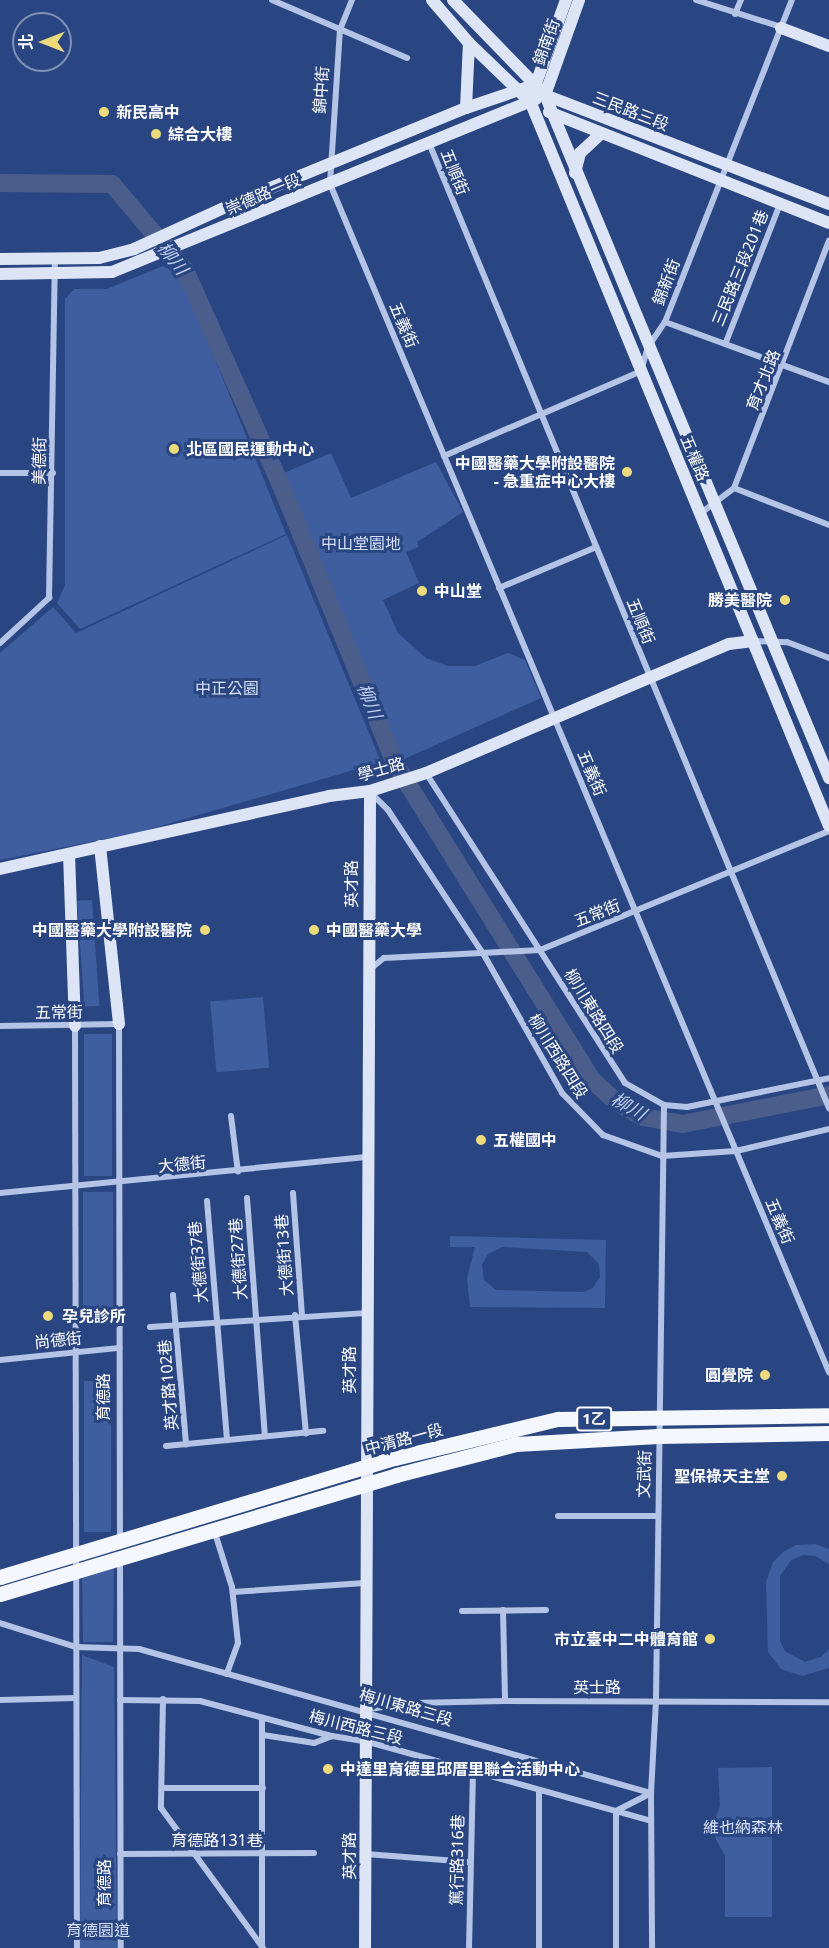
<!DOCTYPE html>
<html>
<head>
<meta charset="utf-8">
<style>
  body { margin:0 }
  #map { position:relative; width:829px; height:1948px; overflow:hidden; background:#2a4682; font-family:"Noto Sans","Noto Sans TC",sans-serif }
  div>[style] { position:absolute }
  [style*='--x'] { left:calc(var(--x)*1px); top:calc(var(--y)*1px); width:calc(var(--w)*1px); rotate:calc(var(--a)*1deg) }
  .green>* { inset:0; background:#3f5e9f; transform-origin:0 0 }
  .river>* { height:18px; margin:-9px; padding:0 9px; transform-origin:9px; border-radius:9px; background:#4b5e8b }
  .street>* { height:6px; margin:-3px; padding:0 3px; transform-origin:3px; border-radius:3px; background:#b4c4e6 }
  .secondary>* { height:12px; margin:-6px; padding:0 6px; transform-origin:6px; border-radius:6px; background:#dde4f6 }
  .primary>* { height:15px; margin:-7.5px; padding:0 7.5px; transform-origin:7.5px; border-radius:7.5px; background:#f4f7fd }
  .dots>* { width:16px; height:16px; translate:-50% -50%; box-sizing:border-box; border:3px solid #2a4682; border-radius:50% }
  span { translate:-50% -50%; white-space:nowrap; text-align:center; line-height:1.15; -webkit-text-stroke:6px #2a4682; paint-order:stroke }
  .shield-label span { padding:2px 4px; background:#2a4682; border:2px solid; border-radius:4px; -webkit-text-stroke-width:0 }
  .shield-label { font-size:15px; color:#fff; font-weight:700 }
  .street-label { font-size:16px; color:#fff }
  .poi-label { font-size:16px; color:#fff; font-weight:700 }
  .left { translate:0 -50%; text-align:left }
  .right { translate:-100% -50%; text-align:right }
  .park-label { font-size:16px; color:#d6e0f5 }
  .water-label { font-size:18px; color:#bfceee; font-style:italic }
  .north { position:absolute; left:12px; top:12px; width:60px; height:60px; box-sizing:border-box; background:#2a4682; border:2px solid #7f90b4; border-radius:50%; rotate:270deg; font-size:16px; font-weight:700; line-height:24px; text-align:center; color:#fff }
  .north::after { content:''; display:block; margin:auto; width:21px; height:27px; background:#ecda7b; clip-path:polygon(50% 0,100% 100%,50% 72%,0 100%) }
</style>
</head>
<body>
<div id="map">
  <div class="green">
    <div style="clip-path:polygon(163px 266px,181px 276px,286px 534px,80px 629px,57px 603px,65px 585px,65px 299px,74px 289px,107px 289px)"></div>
    <div style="clip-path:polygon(331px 453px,351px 498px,436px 462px,463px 512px,417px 542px,419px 547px,406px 552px,419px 583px,383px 600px,398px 633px,426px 658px,448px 666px,475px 666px,508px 653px,525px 660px,541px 698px,402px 760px,284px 473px)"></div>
    <div style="clip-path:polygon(287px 535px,381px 762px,140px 832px,0 860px,0 653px,53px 607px,76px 633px)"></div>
    <div style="left:92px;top:900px;width:106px;height:15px;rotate:86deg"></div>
    <div style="left:263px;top:997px;width:71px;height:53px;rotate:85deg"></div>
    <div style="left:112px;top:1034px;width:142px;height:28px;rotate:90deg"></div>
    <div style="left:113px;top:1192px;width:133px;height:30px;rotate:90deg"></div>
    <div style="clip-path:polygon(evenodd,450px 1236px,606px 1240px,605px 1308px,470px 1307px,467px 1279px,475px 1247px,450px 1247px,450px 1236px,502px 1247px,587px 1252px,599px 1264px,600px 1277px,593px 1288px,584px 1292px,496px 1290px,484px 1280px,482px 1264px,488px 1254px,502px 1247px)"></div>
    <div style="left:84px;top:1381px;width:27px;height:151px"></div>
    <div style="clip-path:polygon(815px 1544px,829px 1549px,829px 1564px,815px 1556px,803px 1555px,791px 1560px,780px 1576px,780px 1641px,785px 1651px,805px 1662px,821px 1657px,829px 1649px,829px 1668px,802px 1676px,781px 1669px,768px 1652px,766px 1582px,773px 1562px,783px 1552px,796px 1545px)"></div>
    <div style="clip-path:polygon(114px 1567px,113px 1642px,83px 1642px,82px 1576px)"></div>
    <div style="clip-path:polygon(82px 1655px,114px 1667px,117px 1948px,80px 1948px)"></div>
    <div style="clip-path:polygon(772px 1767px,772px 1917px,725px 1917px,725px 1856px,711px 1830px,720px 1806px,718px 1768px)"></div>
  </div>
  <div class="river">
    <div style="--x:0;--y:183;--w:112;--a:0.5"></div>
    <div style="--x:112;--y:184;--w:113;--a:49.7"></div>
    <div style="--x:185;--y:270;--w:241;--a:66"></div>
    <div style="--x:283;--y:490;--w:297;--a:67.7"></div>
    <div style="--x:396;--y:765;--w:372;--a:58.1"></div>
    <div style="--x:593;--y:1081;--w:30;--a:42"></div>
    <div style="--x:615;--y:1101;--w:32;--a:30"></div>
    <div style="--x:643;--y:1117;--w:41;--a:9.9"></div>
    <div style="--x:683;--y:1124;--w:149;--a:-11.2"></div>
  </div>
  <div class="street">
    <div style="--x:272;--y:0;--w:147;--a:23.2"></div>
    <div style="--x:352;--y:0;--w:31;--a:112"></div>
    <div style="--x:340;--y:29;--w:155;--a:93.7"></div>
    <div style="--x:330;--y:184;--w:1289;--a:67.22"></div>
    <div style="--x:696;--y:0;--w:89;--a:17.6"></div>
    <div style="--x:735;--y:14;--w:15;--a:-67"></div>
    <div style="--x:429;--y:143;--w:1045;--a:67.49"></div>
    <div style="--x:665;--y:322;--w:175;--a:20.1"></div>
    <div style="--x:726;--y:342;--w:148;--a:-68.6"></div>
    <div style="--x:444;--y:456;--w:215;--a:-23.3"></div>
    <div style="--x:641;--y:371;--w:25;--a:-74"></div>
    <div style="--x:648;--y:347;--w:30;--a:-56"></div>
    <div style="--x:665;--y:322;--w:346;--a:-68.5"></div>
    <div style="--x:0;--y:473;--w:53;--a:0"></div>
    <div style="--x:734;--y:488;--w:102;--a:21.3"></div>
    <div style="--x:701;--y:513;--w:41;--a:-37.1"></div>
    <div style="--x:734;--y:488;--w:265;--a:-69"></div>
    <div style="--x:499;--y:588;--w:105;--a:-22.9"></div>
    <div style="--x:753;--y:641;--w:34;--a:2"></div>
    <div style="--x:787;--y:642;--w:45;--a:20.9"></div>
    <div style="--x:0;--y:643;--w:67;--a:-42.6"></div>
    <div style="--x:49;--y:598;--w:339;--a:-89"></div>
    <div style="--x:426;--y:773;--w:368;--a:57.3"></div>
    <div style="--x:625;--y:1083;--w:45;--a:29.4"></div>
    <div style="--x:664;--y:1105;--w:23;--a:5"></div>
    <div style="--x:687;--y:1107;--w:145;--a:-11.5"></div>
    <div style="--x:370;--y:792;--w:25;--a:45"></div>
    <div style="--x:388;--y:810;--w:174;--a:56.5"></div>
    <div style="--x:484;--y:955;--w:159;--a:60.5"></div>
    <div style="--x:562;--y:1093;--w:59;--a:45.7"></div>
    <div style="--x:603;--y:1135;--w:63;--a:19.6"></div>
    <div style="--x:662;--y:1156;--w:74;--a:-3.9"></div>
    <div style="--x:736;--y:1151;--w:96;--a:-13.3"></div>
    <div style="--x:369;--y:970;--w:19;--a:-39"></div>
    <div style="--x:384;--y:958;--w:156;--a:-2.9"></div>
    <div style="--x:540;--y:950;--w:313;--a:-22.4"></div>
    <div style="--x:0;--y:1026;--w:119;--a:-1"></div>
    <div style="--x:119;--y:1024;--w:517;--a:89.89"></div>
    <div style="--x:75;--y:1026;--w:922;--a:89.88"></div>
    <div style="--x:231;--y:1116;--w:56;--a:82.9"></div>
    <div style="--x:0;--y:1193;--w:368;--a:-5.6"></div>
    <div style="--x:293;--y:1193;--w:122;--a:85.8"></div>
    <div style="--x:247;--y:1198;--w:239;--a:85.7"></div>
    <div style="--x:207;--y:1201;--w:240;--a:85.2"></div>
    <div style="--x:173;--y:1295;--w:150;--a:85"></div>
    <div style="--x:295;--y:1315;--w:119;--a:84.7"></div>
    <div style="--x:150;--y:1327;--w:215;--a:-3.7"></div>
    <div style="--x:0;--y:1360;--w:120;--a:-5.8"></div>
    <div style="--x:166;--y:1446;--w:158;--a:-5.5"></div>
    <div style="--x:558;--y:1516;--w:98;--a:0"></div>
    <div style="--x:214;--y:1530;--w:60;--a:72.5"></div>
    <div style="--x:232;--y:1587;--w:56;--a:83.9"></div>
    <div style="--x:238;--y:1643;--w:33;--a:110"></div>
    <div style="--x:120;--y:1560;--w:388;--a:89.9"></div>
    <div style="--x:233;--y:1592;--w:132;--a:-3.9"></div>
    <div style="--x:503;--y:1610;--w:91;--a:88.7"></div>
    <div style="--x:462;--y:1611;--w:84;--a:-0.7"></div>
    <div style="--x:0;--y:1623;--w:80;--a:17.5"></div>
    <div style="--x:76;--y:1647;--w:63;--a:1.8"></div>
    <div style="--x:139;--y:1649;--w:532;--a:15.71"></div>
    <div style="--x:651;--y:1793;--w:155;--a:89.6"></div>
    <div style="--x:163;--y:1699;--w:109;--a:91.1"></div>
    <div style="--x:161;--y:1808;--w:173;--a:53.9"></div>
    <div style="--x:0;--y:1700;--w:76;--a:-1.5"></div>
    <div style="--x:120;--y:1700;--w:80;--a:0.7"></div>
    <div style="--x:200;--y:1701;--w:137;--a:14.9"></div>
    <div style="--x:332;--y:1736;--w:33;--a:9"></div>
    <div style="--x:365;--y:1741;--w:297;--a:15.6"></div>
    <div style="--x:369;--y:1709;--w:43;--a:-7.9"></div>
    <div style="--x:412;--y:1703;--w:93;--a:-1.2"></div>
    <div style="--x:505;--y:1701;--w:324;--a:0.2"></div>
    <div style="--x:263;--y:1735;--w:52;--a:8.9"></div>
    <div style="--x:314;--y:1743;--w:19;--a:-21"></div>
    <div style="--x:162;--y:1788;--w:101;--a:0"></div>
    <div style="--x:616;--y:1811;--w:39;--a:-27"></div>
    <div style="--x:651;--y:1793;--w:93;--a:-86.9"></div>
    <div style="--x:656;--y:1700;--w:595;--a:-89.23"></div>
    <div style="--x:120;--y:1854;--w:194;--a:-0.3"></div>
    <div style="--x:366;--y:1854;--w:104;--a:4.4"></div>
    <div style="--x:262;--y:1947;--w:229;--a:-90"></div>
    <div style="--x:469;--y:1948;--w:175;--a:-88.7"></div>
    <div style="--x:539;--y:1948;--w:157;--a:-90"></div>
    <div style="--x:616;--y:1948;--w:137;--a:-90"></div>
  </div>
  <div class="secondary">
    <div style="--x:432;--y:0;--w:57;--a:49.3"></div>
    <div style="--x:469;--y:43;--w:74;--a:43.9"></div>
    <div style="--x:453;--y:0;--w:132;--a:45.9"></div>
    <div style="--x:545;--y:95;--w:304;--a:21"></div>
    <div style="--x:781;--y:28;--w:51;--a:20.6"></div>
    <div style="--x:533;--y:92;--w:98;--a:-70.3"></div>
    <div style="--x:545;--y:95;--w:740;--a:67.42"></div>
    <div style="--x:545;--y:95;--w:101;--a:-70.3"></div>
    <div style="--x:530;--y:101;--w:784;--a:67.59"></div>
    <div style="--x:466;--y:108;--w:65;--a:-87.4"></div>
    <div style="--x:549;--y:112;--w:301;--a:21.6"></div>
    <div style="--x:575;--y:173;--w:21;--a:-76"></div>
    <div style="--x:580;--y:153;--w:26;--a:-43"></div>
    <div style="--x:0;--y:259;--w:99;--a:-0.6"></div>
    <div style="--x:99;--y:258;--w:36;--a:-14"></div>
    <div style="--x:134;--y:249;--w:115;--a:-24.6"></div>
    <div style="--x:239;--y:201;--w:245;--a:-22.3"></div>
    <div style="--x:466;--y:108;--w:72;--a:-18.7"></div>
    <div style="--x:0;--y:274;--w:112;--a:-1"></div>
    <div style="--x:112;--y:272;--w:458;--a:-22.2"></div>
    <div style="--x:100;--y:846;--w:179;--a:83.9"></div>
    <div style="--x:69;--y:854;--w:172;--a:88"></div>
    <div style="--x:0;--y:869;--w:337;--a:-12.5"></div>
    <div style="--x:329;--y:796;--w:41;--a:-7"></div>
    <div style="--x:370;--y:791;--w:59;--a:-17.8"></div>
    <div style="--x:426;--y:773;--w:329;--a:-23.1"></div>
    <div style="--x:729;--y:644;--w:24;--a:-7"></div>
    <div style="--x:365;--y:1948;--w:1157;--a:-89.75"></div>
  </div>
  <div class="primary">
    <div style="--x:0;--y:1577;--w:413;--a:-16.8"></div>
    <div style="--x:395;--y:1458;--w:168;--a:-13.5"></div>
    <div style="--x:558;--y:1419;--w:271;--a:-0.8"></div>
    <div style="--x:0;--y:1594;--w:413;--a:-16.7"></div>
    <div style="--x:396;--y:1475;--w:124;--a:-14.5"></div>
    <div style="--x:516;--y:1444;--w:142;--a:-3.2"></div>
    <div style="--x:658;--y:1436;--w:171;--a:-1"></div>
  </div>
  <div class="dots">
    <div style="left:104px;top:112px;background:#ecda7b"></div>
    <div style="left:156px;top:134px;background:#ecda7b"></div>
    <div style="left:174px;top:449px;background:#ecda7b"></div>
    <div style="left:627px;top:472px;background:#ecda7b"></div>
    <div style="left:422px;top:591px;background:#ecda7b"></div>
    <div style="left:785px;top:600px;background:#ecda7b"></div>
    <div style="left:205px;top:930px;background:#ecda7b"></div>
    <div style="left:314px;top:930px;background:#ecda7b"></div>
    <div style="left:481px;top:1140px;background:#ecda7b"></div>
    <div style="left:48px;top:1316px;background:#ecda7b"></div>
    <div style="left:765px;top:1375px;background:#ecda7b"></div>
    <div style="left:782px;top:1476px;background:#ecda7b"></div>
    <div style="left:710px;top:1639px;background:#ecda7b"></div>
    <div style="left:328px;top:1769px;background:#ecda7b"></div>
  </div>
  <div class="shield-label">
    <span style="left:594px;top:1419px">1乙</span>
  </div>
  <div class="street-label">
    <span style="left:546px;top:42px;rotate:-70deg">錦南街</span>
    <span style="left:321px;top:90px;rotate:-86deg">錦中街</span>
    <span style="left:631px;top:111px;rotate:21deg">三民路三段</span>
    <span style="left:455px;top:172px;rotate:68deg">五順街</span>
    <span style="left:263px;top:194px;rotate:-23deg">崇德路一段</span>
    <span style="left:740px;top:268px;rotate:-68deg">三民路三段201巷</span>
    <span style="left:666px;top:282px;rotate:-69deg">錦新街</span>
    <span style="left:404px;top:325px;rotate:67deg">五義街</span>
    <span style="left:763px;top:380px;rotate:-68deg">育才北路</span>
    <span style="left:695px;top:458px;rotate:67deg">五權路</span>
    <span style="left:39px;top:461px;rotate:-89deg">美德街</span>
    <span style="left:641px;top:621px;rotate:68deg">五順街</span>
    <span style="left:381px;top:769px;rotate:-16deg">學士路</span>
    <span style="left:592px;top:773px;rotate:67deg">五義街</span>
    <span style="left:351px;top:884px;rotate:-90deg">英才路</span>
    <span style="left:597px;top:913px;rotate:-21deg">五常街</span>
    <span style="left:594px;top:1011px;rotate:58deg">柳川東路四段</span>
    <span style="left:59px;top:1012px;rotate:-1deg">五常街</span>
    <span style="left:558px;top:1056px;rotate:58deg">柳川西路四段</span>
    <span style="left:182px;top:1164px;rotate:-5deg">大德街</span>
    <span style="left:780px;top:1221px;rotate:67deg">五義街</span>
    <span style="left:284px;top:1255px;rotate:-94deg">大德街13巷</span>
    <span style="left:238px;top:1259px;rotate:-94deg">大德街27巷</span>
    <span style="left:198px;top:1262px;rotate:-95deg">大德街37巷</span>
    <span style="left:58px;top:1340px;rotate:-6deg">尚德街</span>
    <span style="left:349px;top:1370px;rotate:-90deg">英才路</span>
    <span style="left:168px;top:1385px;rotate:-95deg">英才路102巷</span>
    <span style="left:103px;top:1397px;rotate:-90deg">育德路</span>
    <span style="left:404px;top:1439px;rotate:-15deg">中清路一段</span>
    <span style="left:644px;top:1474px;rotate:-88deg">文武街</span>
    <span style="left:597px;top:1687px">英士路</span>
    <span style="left:406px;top:1707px;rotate:16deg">梅川東路三段</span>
    <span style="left:356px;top:1727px;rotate:14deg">梅川西路三段</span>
    <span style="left:217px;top:1840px">育德路131巷</span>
    <span style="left:349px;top:1856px;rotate:-90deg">英才路</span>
    <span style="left:457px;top:1860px;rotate:-89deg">篤行路316巷</span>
    <span style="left:104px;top:1883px;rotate:-90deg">育德路</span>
  </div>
  <div class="poi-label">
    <span class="left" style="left:116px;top:112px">新民高中</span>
    <span class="left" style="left:168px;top:134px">綜合大樓</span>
    <span class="left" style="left:186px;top:449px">北區國民運動中心</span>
    <span class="right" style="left:615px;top:472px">中國醫藥大學附設醫院<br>- 急重症中心大樓</span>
    <span class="left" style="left:434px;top:591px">中山堂</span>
    <span class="right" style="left:772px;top:600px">勝美醫院</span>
    <span class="right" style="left:192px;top:930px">中國醫藥大學附設醫院</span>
    <span class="left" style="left:326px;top:930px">中國醫藥大學</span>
    <span class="left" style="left:493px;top:1140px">五權國中</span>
    <span class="left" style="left:62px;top:1316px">孕兒診所</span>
    <span class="right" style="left:753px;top:1375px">圓覺院</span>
    <span class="right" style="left:770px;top:1476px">聖保祿天主堂</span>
    <span class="right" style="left:698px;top:1639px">市立臺中二中體育館</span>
    <span class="left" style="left:340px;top:1769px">中達里育德里邱厝里聯合活動中心</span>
  </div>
  <div class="park-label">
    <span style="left:361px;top:543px">中山堂園地</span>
    <span style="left:227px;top:688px">中正公園</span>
    <span style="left:743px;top:1827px">維也納森林</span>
    <span style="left:98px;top:1930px">育德園道</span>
  </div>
  <div class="water-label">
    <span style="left:173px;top:258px;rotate:52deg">柳川</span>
    <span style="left:370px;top:701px;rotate:68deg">柳川</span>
    <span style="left:629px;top:1106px;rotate:30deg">柳川</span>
  </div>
  <div class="north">北</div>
</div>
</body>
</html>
